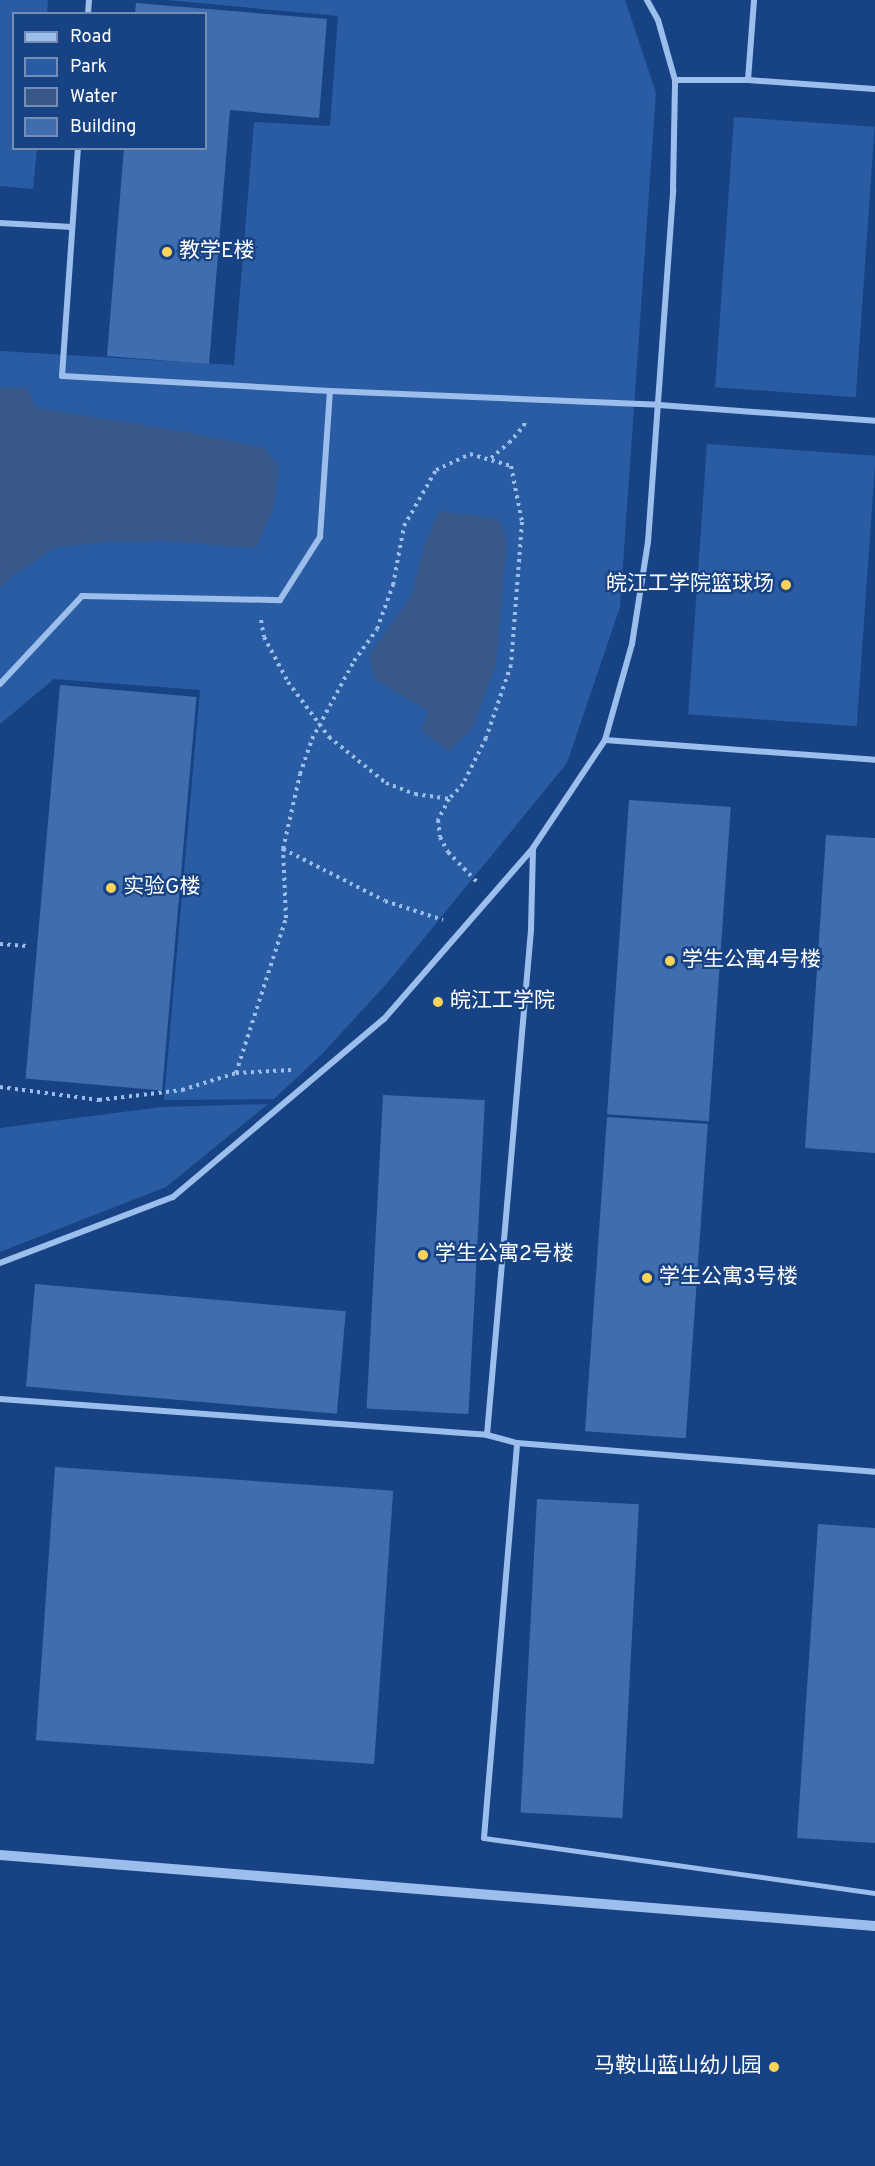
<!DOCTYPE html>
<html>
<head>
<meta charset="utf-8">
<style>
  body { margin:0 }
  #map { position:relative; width:875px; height:2166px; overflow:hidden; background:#174385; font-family:Overpass,"Noto Sans SC",sans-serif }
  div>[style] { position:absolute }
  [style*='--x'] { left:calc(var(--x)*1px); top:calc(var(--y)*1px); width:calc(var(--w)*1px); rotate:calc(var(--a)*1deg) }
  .green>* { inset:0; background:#2a5ca4; transform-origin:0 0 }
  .water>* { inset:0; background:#375888 }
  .building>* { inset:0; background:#3f6daf; transform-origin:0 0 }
  .path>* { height:4px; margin-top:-2px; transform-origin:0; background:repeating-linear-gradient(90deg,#9cbeed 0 3px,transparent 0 7.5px) }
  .service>* { height:4.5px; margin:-2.25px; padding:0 2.25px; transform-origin:2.25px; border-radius:2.25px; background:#9cbeed }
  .minor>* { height:6px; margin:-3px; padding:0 3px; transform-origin:3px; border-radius:3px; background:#9cbeed }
  .tertiary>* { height:10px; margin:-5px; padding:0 5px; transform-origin:5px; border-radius:5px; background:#9cbeed }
  .dots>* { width:16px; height:16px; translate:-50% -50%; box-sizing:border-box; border:3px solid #174385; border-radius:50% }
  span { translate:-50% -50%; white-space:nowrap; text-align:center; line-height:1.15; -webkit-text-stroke:4.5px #174385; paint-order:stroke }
  .poi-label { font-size:21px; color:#fff }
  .left { translate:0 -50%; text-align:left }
  .right { translate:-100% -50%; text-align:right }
  .legend { position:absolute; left:12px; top:12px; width:195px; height:138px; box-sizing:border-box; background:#174385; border:2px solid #748eb6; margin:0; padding:8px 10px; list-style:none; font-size:18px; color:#fff }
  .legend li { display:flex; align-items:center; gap:12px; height:30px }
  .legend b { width:30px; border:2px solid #748eb6 }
</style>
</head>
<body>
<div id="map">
  <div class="green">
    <div style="clip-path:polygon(0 0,48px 0,47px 13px,14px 14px,14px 148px,37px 149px,33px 189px,0 186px)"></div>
    <div style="clip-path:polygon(166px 0,625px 0,656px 93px,620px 607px,567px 763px,389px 981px,322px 1054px,274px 1099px,164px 1100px,200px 690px,54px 679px,0 724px,0 351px,234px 365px,254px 122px,330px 126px,338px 16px)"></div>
    <div style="left:734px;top:117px;width:141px;height:271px;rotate:4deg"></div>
    <div style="left:707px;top:444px;width:169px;height:271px;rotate:4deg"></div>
    <div style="clip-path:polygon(268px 1104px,166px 1187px,0 1252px,0 1128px,161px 1107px)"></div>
  </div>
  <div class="water">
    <div style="clip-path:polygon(0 388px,27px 388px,36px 408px,188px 432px,264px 448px,279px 467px,273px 508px,256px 548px,163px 541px,108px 542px,56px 547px,11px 577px,0 589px)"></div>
    <div style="clip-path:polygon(439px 511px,499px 519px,507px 540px,496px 665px,472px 729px,449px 751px,422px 731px,428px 711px,374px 679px,369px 656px,411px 596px,426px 541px)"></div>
  </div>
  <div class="building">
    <div style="clip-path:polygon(136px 3px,327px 19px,319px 118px,230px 110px,209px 364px,107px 356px,124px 148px,206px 148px,206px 14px,135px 14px)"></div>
    <div style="left:60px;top:685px;width:137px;height:395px;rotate:5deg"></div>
    <div style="left:629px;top:800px;width:102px;height:315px;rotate:4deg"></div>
    <div style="clip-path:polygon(826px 835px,875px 838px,875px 1153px,805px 1148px)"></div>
    <div style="left:383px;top:1095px;width:102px;height:314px;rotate:3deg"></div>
    <div style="left:607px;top:1117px;width:101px;height:315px;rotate:4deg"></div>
    <div style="left:35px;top:1284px;width:312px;height:103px;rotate:5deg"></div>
    <div style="left:55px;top:1467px;width:339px;height:274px;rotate:4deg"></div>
    <div style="left:537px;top:1499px;width:102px;height:314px;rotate:3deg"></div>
    <div style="clip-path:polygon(818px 1524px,875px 1528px,875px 1843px,797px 1838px)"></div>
  </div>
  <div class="path">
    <div style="--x:491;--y:458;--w:23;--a:-40"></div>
    <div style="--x:509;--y:443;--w:23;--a:-49"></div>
    <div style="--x:524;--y:426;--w:7;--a:-82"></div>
    <div style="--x:261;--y:620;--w:17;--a:80"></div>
    <div style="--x:264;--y:637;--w:51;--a:61.9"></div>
    <div style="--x:288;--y:682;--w:69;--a:53.3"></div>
    <div style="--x:329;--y:737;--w:73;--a:38.9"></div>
    <div style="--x:386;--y:783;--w:31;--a:21"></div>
    <div style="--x:415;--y:794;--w:34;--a:8"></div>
    <div style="--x:283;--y:849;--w:114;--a:27"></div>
    <div style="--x:385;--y:901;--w:61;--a:18.1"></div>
    <div style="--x:0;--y:944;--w:27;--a:4"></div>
    <div style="--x:236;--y:1073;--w:163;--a:-72.1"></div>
    <div style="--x:286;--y:918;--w:69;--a:-92.5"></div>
    <div style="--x:283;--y:849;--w:77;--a:-77.2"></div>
    <div style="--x:300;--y:774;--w:37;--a:-71"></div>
    <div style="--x:312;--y:739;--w:89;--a:-61.7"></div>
    <div style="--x:354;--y:661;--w:39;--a:-54"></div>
    <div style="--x:377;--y:629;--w:47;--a:-70"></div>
    <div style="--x:393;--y:585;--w:60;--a:-79.4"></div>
    <div style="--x:404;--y:526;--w:64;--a:-60.3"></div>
    <div style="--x:436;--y:470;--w:38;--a:-25"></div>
    <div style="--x:470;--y:454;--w:43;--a:16.3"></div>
    <div style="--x:511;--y:466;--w:57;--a:78.9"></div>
    <div style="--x:522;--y:522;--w:143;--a:94.4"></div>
    <div style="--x:511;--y:665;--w:77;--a:108.9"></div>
    <div style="--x:486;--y:738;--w:51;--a:116.6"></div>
    <div style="--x:463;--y:784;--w:21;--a:133"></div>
    <div style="--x:449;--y:799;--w:24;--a:118"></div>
    <div style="--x:438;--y:820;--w:17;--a:83"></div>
    <div style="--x:440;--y:837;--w:17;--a:62"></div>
    <div style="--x:448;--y:852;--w:42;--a:46"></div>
    <div style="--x:0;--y:1087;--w:100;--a:7.5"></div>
    <div style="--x:99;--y:1100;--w:84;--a:-6.9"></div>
    <div style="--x:182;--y:1090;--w:57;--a:-17.5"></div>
    <div style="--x:236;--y:1073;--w:55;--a:-3.1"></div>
  </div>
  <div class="service">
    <div style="--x:484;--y:1838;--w:395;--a:8"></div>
  </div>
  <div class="minor">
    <div style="--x:88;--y:14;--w:14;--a:-86"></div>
    <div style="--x:675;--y:80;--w:73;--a:0"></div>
    <div style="--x:748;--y:80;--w:80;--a:-85.7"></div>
    <div style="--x:748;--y:80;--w:127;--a:4.1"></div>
    <div style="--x:0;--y:223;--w:72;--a:3.2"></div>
    <div style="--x:330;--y:391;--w:329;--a:2.4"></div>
    <div style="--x:659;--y:405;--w:217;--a:4.2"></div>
    <div style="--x:0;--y:684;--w:120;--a:-47"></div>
    <div style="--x:82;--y:596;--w:198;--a:1.2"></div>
    <div style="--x:280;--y:600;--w:75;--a:-57.6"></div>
    <div style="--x:320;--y:537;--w:146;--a:-86.1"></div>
    <div style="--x:330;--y:391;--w:268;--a:-176.8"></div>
    <div style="--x:62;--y:376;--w:229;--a:-86"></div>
    <div style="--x:605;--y:740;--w:271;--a:4.2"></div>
    <div style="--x:533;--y:848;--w:82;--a:91.4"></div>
    <div style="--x:531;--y:930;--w:507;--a:94.98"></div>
    <div style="--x:487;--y:1435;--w:31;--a:15"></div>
    <div style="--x:517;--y:1443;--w:359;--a:4.6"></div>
    <div style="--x:0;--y:1263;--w:185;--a:-20.9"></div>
    <div style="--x:173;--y:1197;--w:276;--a:-40.2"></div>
    <div style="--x:384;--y:1019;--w:227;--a:-48.9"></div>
    <div style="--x:533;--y:848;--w:130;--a:-56.3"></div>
    <div style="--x:605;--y:740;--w:100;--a:-74.3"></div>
    <div style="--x:632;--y:644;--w:103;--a:-81.1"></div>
    <div style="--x:648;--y:542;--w:354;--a:-85.9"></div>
    <div style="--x:673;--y:189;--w:109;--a:-88.9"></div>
    <div style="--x:675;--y:80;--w:62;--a:-105.8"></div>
    <div style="--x:658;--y:20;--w:23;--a:-119"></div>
    <div style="--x:0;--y:1399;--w:488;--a:4.2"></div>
    <div style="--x:484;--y:1838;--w:396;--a:-85.2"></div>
  </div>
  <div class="tertiary">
    <div style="--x:0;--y:1855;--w:878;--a:4.64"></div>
  </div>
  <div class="dots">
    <div style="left:167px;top:252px;background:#ffd458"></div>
    <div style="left:786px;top:585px;background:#ffd458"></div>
    <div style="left:111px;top:888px;background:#ffd458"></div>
    <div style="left:670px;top:961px;background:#ffd458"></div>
    <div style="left:438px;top:1002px;background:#ffd458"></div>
    <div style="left:423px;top:1255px;background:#ffd458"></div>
    <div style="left:647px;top:1278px;background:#ffd458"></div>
    <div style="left:774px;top:2067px;background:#ffd458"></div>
  </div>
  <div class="poi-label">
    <span class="left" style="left:179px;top:252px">教学E楼</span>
    <span class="right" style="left:774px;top:585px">皖江工学院篮球场</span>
    <span class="left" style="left:123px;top:888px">实验G楼</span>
    <span class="left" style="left:682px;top:961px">学生公寓4号楼</span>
    <span class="left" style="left:450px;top:1002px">皖江工学院</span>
    <span class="left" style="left:435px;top:1255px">学生公寓2号楼</span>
    <span class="left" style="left:659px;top:1278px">学生公寓3号楼</span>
    <span class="right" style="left:762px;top:2067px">马鞍山蓝山幼儿园</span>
  </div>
  <ul class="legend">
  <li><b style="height:8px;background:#9cbeed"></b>Road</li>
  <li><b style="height:16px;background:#2a5ca4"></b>Park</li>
  <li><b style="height:16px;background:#375888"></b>Water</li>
  <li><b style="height:16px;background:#3f6daf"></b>Building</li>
  </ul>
</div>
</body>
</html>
